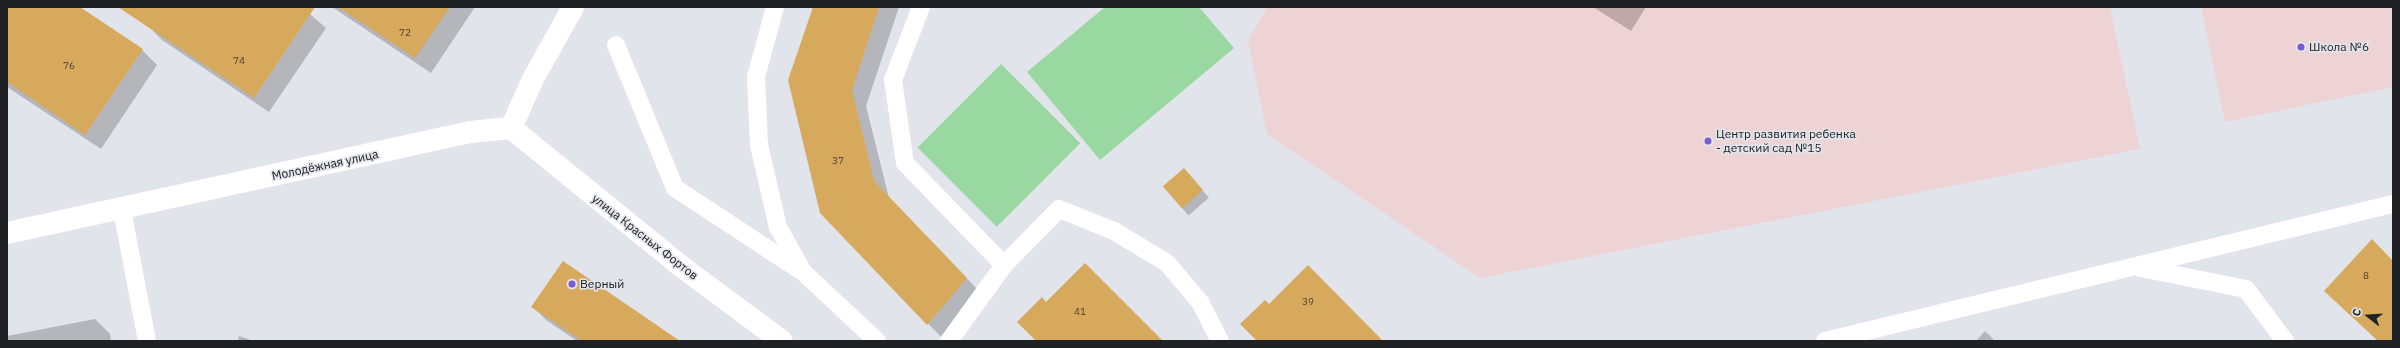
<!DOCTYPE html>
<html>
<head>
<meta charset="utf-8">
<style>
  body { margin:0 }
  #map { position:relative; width:2400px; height:348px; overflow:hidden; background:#e2e4ec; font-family:"IBM Plex Sans",sans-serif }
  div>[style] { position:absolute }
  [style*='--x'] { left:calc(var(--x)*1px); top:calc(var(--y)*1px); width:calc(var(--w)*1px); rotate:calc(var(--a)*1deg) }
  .education>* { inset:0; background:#eed3d5 }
  .green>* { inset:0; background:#99d8a1; transform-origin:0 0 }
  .shadow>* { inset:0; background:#0003; transform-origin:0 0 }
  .building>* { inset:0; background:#d7a95c; transform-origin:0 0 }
  .service>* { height:18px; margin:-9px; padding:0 9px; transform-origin:9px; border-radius:9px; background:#fff }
  .minor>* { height:22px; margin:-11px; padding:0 11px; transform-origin:11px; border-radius:11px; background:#fff }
  .tertiary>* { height:22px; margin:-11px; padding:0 11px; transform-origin:11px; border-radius:11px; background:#fff }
  .dots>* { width:11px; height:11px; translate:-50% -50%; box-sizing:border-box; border:2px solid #e2e4ec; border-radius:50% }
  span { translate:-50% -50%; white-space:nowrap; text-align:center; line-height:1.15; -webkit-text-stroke:3px #e2e4ec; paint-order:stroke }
  .number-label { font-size:10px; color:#4e4332 }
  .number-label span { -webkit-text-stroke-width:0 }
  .poi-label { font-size:12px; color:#202124 }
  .left { translate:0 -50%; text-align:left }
  .street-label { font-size:12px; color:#202124 }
  .frame { position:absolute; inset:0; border:8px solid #202124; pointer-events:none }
  .north { position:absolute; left:2348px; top:296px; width:40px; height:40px; -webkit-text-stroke:3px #e2e4ec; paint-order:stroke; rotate:287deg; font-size:11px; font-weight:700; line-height:16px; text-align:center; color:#202124 }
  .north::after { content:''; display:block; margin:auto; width:14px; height:18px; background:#202124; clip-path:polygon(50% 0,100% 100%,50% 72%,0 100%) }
</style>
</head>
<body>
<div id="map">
  <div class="education">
    <div style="clip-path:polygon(1267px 7px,2110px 7px,2140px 149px,1480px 278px,1267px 134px,1248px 41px)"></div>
    <div style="clip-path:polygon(2201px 7px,2393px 7px,2393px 87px,2225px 122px)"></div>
  </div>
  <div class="green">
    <div style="clip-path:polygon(1105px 7px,1199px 7px,1234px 48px,1100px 160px,1027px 72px)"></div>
    <div style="left:1001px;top:64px;width:112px;height:118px;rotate:45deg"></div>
  </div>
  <div class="shadow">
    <div style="clip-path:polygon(7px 7px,79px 7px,142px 50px,157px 65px,101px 149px,7px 87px)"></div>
    <div style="clip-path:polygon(159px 7px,302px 7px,326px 28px,269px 112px,162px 40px,147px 25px)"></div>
    <div style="clip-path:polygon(332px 7px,475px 7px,431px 73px)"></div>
    <div style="clip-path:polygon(813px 7px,899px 7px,866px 106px,889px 198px,981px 293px,943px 339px,821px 212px)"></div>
    <div style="clip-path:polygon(1593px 7px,1646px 7px,1631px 31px)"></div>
    <div style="left:1184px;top:169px;width:38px;height:27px;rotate:49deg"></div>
    <div style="clip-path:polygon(532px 306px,678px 341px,577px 341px,546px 320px)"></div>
    <div style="clip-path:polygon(95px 319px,110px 334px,111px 341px,7px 341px,7px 336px)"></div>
    <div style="clip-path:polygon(1985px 331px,1995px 341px,1976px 341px)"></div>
    <div style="clip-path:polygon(239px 336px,254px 341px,238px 341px)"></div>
  </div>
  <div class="building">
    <div style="clip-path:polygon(7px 7px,80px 7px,143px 49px,85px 135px,7px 82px)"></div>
    <div style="clip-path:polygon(118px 7px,315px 7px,254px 98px)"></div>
    <div style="clip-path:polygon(338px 7px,450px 7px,415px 58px)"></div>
    <div style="clip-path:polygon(813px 7px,879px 7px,852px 90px,874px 181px,967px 278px,927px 325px,820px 213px,788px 80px)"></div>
    <div style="left:1184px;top:168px;width:29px;height:28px;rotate:49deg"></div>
    <div style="clip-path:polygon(2372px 239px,2393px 261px,2393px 341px,2378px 341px,2324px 291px)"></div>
    <div style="clip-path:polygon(563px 261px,680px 341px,582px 341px,531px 307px)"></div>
    <div style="clip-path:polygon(1085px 263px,1163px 341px,1036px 341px,1017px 322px,1042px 297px,1046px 302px)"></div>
    <div style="clip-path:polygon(1308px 265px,1383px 341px,1257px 341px,1240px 324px,1265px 300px,1269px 304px)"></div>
  </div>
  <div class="service">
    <div style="--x:775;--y:7;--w:73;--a:105.2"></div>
    <div style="--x:756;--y:77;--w:68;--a:87.5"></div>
    <div style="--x:759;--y:145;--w:84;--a:77"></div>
    <div style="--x:778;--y:227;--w:51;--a:60.9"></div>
    <div style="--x:803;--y:272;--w:101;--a:43"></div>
    <div style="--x:921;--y:7;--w:78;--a:111"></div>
    <div style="--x:893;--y:80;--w:84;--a:81.8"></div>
    <div style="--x:905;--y:163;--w:142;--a:45.9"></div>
    <div style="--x:616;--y:45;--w:155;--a:67.6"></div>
    <div style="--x:675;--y:188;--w:149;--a:33.3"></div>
    <div style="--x:122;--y:210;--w:133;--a:79.2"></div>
    <div style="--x:2141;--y:268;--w:107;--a:11.3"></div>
    <div style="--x:2246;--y:289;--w:65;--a:53.1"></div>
    <div style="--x:949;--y:341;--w:94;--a:-54.1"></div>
    <div style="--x:1004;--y:265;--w:78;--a:-45.5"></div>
    <div style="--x:1059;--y:209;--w:59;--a:21.8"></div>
    <div style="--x:1114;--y:231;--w:62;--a:31.1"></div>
    <div style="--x:1167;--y:263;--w:51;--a:49.8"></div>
    <div style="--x:1200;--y:302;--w:44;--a:62.9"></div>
    <div style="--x:1825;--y:341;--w:584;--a:-13.56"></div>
  </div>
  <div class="minor">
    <div style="--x:511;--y:128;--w:54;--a:-65.8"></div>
    <div style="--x:533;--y:79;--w:82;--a:-60.9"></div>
  </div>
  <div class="tertiary">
    <div style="--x:7;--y:233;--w:474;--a:-12.3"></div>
    <div style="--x:470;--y:132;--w:41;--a:-5.6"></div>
    <div style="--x:511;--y:128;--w:225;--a:39.1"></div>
    <div style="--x:686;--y:270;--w:119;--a:36.5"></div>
  </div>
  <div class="dots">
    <div style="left:2301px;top:47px;background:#7c5ad4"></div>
    <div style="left:1708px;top:141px;background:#7c5ad4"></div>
    <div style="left:572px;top:284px;background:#7c5ad4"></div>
  </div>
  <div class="number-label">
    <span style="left:405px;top:33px">72</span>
    <span style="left:239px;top:61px">74</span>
    <span style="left:69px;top:66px">76</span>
    <span style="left:838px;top:161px">37</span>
    <span style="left:2366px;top:276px">8</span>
    <span style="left:1308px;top:302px">39</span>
    <span style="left:1080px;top:312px">41</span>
  </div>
  <div class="poi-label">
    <span class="left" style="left:2309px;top:47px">Школа №6</span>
    <span class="left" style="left:1716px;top:141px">Центр развития ребенка<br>- детский сад №15</span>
    <span class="left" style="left:580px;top:284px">Верный</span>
  </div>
  <div class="street-label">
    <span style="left:325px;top:165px;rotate:-12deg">Молодёжная улица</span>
    <span style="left:645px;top:237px;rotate:38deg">улица Красных Фортов</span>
  </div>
  <div class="frame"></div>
  <div class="north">С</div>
</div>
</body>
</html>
